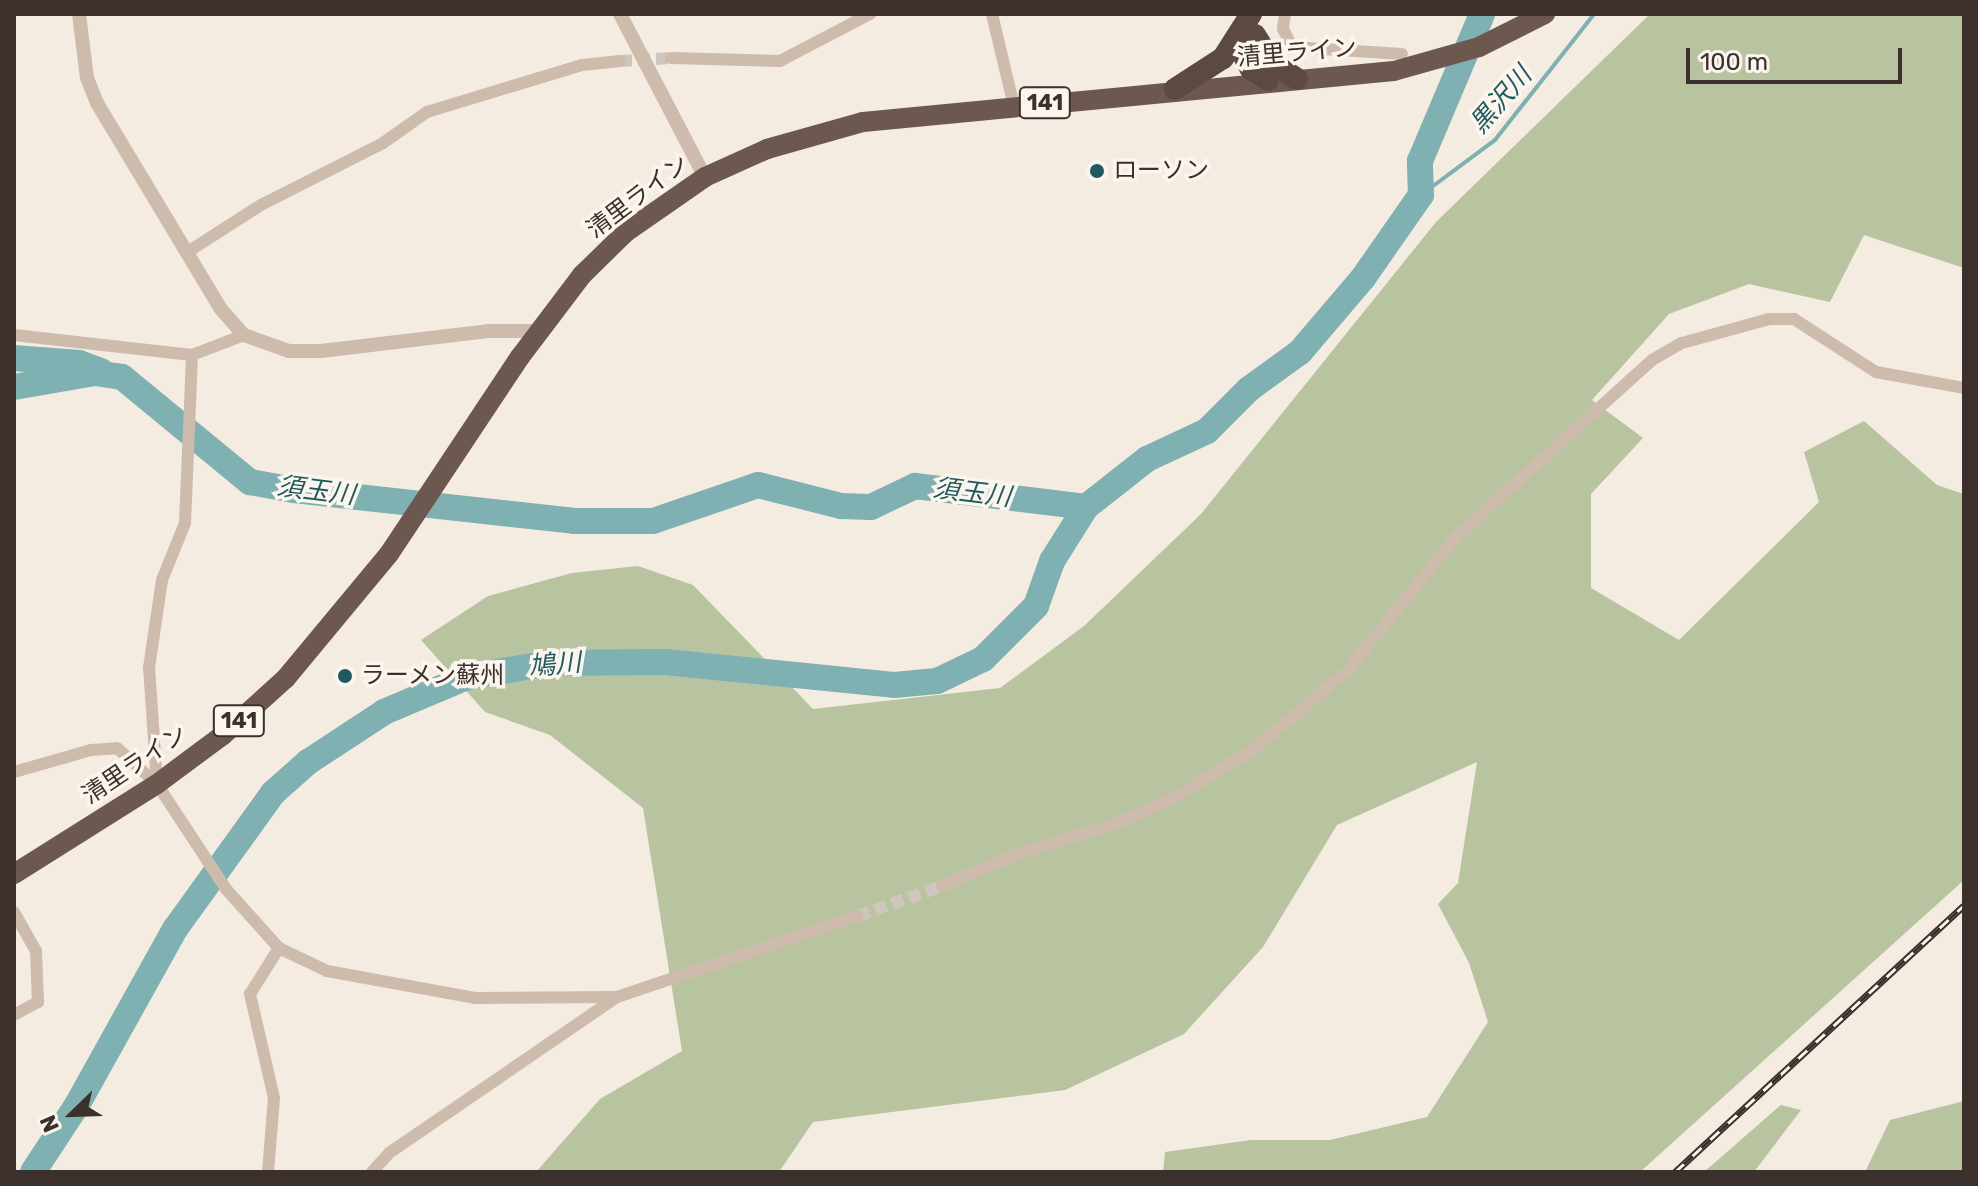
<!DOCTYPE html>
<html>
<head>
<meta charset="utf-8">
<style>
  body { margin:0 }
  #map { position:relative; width:1978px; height:1186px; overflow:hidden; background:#f4ebe1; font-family:Rubik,"Noto Sans JP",sans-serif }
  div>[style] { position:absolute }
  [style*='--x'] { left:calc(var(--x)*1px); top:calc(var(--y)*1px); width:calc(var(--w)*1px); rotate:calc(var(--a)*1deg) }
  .green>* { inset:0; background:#b8c4a0 }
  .stream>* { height:4px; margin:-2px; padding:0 2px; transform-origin:2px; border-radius:2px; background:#7fb0b2 }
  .river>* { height:26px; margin:-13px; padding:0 13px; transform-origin:13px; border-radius:13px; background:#7fb0b2 }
  .minor-tunnel>* { height:12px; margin-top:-6px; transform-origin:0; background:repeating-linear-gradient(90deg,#cfc6bd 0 12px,transparent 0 18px) }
  .minor>* { height:12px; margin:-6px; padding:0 6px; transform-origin:6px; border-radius:6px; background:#cdbbac }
  .tertiary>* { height:14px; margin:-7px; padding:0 7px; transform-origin:7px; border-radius:7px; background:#cdbbac }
  .trunk>* { height:20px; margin:-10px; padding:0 10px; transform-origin:10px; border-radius:10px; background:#6c584f }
  .motorway>* { height:22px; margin:-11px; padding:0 11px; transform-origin:11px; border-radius:11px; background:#5c4a42 }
  .rail>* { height:7px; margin-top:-3.5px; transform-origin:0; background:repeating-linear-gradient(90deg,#fbf5ee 0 12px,#3b302b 0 24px); box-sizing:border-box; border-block:2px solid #3b302b }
  .dots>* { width:22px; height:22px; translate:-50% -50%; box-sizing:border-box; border:4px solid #fbf5ee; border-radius:50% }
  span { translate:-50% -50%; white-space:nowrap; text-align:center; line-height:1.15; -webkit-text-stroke:7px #fbf5ee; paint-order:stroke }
  .shield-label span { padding:2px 6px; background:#fbf5ee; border:2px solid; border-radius:6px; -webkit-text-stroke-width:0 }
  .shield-label { font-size:22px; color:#3b302b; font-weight:700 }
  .street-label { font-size:24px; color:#3b302b }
  .poi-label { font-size:24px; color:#3b302b }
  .left { translate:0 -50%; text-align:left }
  .water-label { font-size:26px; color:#1f5a5e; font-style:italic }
  .frame { position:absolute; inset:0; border:16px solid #3b302b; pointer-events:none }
  .north { position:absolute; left:32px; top:1074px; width:80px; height:80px; -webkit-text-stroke:6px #fbf5ee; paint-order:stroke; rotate:247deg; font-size:22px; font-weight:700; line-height:32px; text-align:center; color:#3b302b }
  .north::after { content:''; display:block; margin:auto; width:28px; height:36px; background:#3b302b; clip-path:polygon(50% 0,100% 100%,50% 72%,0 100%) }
  .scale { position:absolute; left:1686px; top:48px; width:216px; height:36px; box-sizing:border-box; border:4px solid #3b302b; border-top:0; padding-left:10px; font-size:24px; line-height:28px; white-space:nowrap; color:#3b302b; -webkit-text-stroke:6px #fbf5ee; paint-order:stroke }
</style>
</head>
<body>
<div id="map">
  <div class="green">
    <div style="clip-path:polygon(1650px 14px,1964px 14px,1964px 268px,1864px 235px,1830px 302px,1749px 284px,1669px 314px,1592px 400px,1643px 438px,1591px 494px,1591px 588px,1679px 640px,1819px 502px,1804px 452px,1864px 421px,1937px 485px,1964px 494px,1964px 880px,1640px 1172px,1163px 1172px,1165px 1152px,1251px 1140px,1330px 1140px,1427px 1117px,1488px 1022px,1469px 963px,1438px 904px,1458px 883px,1477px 762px,1337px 825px,1263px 947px,1184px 1034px,1065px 1090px,813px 1122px,779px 1172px,536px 1172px,600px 1099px,682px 1051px,643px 808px,550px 735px,485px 712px,421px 640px,488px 596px,572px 573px,638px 566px,693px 585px,813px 709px,1000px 688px,1084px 626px,1201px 514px,1436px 222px)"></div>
    <div style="clip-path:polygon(1964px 1101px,1964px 1172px,1865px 1172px,1890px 1120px)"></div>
    <div style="clip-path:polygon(1781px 1105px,1801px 1110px,1754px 1172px,1704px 1172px)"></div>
  </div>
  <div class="stream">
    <div style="--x:1421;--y:195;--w:92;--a:-36.6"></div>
    <div style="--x:1495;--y:140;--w:160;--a:-51.8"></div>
  </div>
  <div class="river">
    <div style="--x:14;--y:358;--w:65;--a:4.4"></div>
    <div style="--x:79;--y:363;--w:23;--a:20"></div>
    <div style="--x:14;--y:387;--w:82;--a:-9.8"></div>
    <div style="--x:95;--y:373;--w:27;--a:8"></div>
    <div style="--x:122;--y:377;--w:166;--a:39.4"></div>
    <div style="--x:250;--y:482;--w:45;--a:10.3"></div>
    <div style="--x:294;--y:490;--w:282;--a:6.3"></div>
    <div style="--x:574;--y:521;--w:79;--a:0"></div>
    <div style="--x:653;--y:521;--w:111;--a:-18.9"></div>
    <div style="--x:758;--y:485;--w:86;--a:14.2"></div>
    <div style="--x:841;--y:506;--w:30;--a:2"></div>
    <div style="--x:871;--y:507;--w:49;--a:-25.5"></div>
    <div style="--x:915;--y:486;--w:172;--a:7"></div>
    <div style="--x:33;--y:1172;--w:80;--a:-56.7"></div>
    <div style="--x:77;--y:1105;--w:201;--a:-60.9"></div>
    <div style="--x:175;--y:929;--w:168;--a:-54.2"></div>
    <div style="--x:273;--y:793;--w:47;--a:-41.5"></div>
    <div style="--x:308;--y:762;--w:91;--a:-33.3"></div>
    <div style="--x:384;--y:712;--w:90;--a:-22.9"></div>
    <div style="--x:467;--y:677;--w:84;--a:-9.6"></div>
    <div style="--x:550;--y:663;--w:115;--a:-0.5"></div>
    <div style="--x:665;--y:662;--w:230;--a:5.7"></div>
    <div style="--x:894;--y:685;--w:43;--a:-5.3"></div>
    <div style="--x:937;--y:681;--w:51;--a:-25.6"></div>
    <div style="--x:983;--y:659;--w:75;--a:-45"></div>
    <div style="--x:1036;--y:606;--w:48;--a:-70.4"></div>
    <div style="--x:1052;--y:561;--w:64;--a:-57.8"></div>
    <div style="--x:1086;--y:507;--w:78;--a:-38.2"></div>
    <div style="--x:1147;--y:459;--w:66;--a:-25"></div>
    <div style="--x:1207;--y:431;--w:59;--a:-45"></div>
    <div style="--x:1249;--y:389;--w:63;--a:-36"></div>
    <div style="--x:1300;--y:352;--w:97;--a:-49.6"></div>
    <div style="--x:1363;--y:278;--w:101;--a:-55.1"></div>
    <div style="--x:1421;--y:195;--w:34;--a:-92"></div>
    <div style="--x:1420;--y:161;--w:160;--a:-67.1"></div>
  </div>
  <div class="minor-tunnel">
    <div style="--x:620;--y:61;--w:51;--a:-3.4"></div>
    <div style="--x:858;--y:916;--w:89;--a:-19.7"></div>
  </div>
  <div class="minor">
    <div style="--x:992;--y:14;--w:95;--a:76.6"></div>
    <div style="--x:1285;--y:14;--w:15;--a:98"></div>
    <div style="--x:1283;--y:29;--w:20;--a:63"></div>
    <div style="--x:1292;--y:47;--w:110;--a:3.6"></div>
    <div style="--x:671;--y:58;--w:109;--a:1.6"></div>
    <div style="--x:780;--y:61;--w:102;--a:-27.6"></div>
    <div style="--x:186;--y:253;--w:89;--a:-32.6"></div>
    <div style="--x:261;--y:205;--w:137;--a:-26.9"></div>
    <div style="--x:383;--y:143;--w:54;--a:-35.2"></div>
    <div style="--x:427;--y:112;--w:162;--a:-16.9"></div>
    <div style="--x:582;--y:65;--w:38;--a:-6"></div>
    <div style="--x:14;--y:335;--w:179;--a:6.4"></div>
    <div style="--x:192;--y:355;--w:56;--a:-21"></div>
    <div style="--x:14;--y:772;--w:80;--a:-15.9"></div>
    <div style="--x:91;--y:750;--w:26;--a:-4"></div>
    <div style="--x:117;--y:748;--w:54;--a:42"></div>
    <div style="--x:157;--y:784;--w:126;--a:56.7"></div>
    <div style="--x:226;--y:889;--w:79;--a:48.1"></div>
    <div style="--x:279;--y:948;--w:53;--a:25.6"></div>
    <div style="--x:327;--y:971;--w:150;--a:10.3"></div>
    <div style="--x:475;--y:998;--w:142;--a:-0.4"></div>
    <div style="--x:157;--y:784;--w:116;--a:-93.9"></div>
    <div style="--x:149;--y:668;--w:89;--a:-81.6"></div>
    <div style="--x:162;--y:580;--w:61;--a:-68"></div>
    <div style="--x:185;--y:523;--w:168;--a:-87.6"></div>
    <div style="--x:942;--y:886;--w:78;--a:-23.3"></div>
    <div style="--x:1014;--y:855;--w:109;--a:-17.1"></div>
    <div style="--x:1118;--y:823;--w:65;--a:-24.6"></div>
    <div style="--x:1177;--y:796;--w:90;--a:-31.4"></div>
    <div style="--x:1254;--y:749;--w:121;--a:-40"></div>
    <div style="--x:1347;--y:671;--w:170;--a:-51"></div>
    <div style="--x:1454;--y:539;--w:267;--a:-42.1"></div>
    <div style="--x:1652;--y:360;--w:34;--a:-30"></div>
    <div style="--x:1682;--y:343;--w:90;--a:-15.4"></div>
    <div style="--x:1769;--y:319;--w:25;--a:0"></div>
    <div style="--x:1794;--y:319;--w:98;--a:32.9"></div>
    <div style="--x:1876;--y:372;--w:89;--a:10.3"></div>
    <div style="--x:14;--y:912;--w:45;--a:60.6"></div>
    <div style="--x:36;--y:951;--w:51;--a:87.8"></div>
    <div style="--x:38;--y:1002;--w:27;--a:152"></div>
    <div style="--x:268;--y:1172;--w:74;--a:-85.4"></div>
    <div style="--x:274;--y:1098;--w:107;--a:-103"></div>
    <div style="--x:250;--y:994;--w:54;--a:-57.8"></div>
    <div style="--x:372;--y:1172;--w:25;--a:-48"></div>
    <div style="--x:389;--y:1153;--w:276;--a:-34.4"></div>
    <div style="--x:617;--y:997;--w:254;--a:-18.6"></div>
  </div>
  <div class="tertiary">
    <div style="--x:79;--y:14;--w:64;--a:82.9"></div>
    <div style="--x:87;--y:78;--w:27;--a:68"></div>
    <div style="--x:97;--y:103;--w:240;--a:59"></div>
    <div style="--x:221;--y:309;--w:35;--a:49"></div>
    <div style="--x:244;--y:335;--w:48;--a:19.6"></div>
    <div style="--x:289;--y:351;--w:32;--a:0"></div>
    <div style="--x:321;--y:351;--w:168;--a:-6.8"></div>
    <div style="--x:488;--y:331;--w:50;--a:0"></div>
    <div style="--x:620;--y:14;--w:184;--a:62.5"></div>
  </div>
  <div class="trunk">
    <div style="--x:14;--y:874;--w:169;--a:-32.2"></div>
    <div style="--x:157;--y:784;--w:82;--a:-36.6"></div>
    <div style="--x:223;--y:735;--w:85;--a:-42.1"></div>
    <div style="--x:286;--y:678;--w:161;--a:-50.3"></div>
    <div style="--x:389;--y:554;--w:237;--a:-56.4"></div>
    <div style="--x:520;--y:357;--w:103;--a:-52.9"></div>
    <div style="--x:582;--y:275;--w:62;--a:-44.3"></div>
    <div style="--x:626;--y:232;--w:96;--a:-34.8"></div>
    <div style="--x:705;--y:177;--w:68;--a:-24.3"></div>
    <div style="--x:767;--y:149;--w:100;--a:-15.7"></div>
    <div style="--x:863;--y:122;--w:533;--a:-5.49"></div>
    <div style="--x:1394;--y:71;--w:88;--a:-15.8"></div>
    <div style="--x:1479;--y:47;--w:74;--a:-26.6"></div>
  </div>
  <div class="motorway">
    <div style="--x:1255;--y:35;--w:32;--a:58"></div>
    <div style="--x:1272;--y:62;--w:30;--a:34"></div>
    <div style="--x:1237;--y:43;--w:30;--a:62"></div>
    <div style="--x:1251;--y:69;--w:20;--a:33"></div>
    <div style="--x:1175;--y:89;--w:57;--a:-32.9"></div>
    <div style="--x:1223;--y:58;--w:52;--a:-57.5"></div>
  </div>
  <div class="rail">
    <div style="--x:1675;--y:1172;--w:393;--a:-42.7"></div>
  </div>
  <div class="dots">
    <div style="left:1097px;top:171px;background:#1f5a5e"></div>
    <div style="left:345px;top:676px;background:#1f5a5e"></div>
  </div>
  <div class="shield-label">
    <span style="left:1045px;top:103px">141</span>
    <span style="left:239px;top:721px">141</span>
  </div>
  <div class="street-label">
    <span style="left:1297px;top:53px;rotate:-5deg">清里ライン</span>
    <span style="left:638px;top:197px;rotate:-37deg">清里ライン</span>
    <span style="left:135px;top:765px;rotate:-34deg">清里ライン</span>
  </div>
  <div class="poi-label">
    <span class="left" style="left:1113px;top:171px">ローソン</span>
    <span class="left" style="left:361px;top:676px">ラーメン蘇州</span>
  </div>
  <div class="water-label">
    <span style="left:1501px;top:100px;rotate:-49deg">黒沢川</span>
    <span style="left:316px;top:491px;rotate:7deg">須玉川</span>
    <span style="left:972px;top:493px;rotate:7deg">須玉川</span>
    <span style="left:555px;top:665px;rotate:-5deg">鳩川</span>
  </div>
  <div class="frame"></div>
  <div class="north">N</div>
  <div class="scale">100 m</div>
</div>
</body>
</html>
